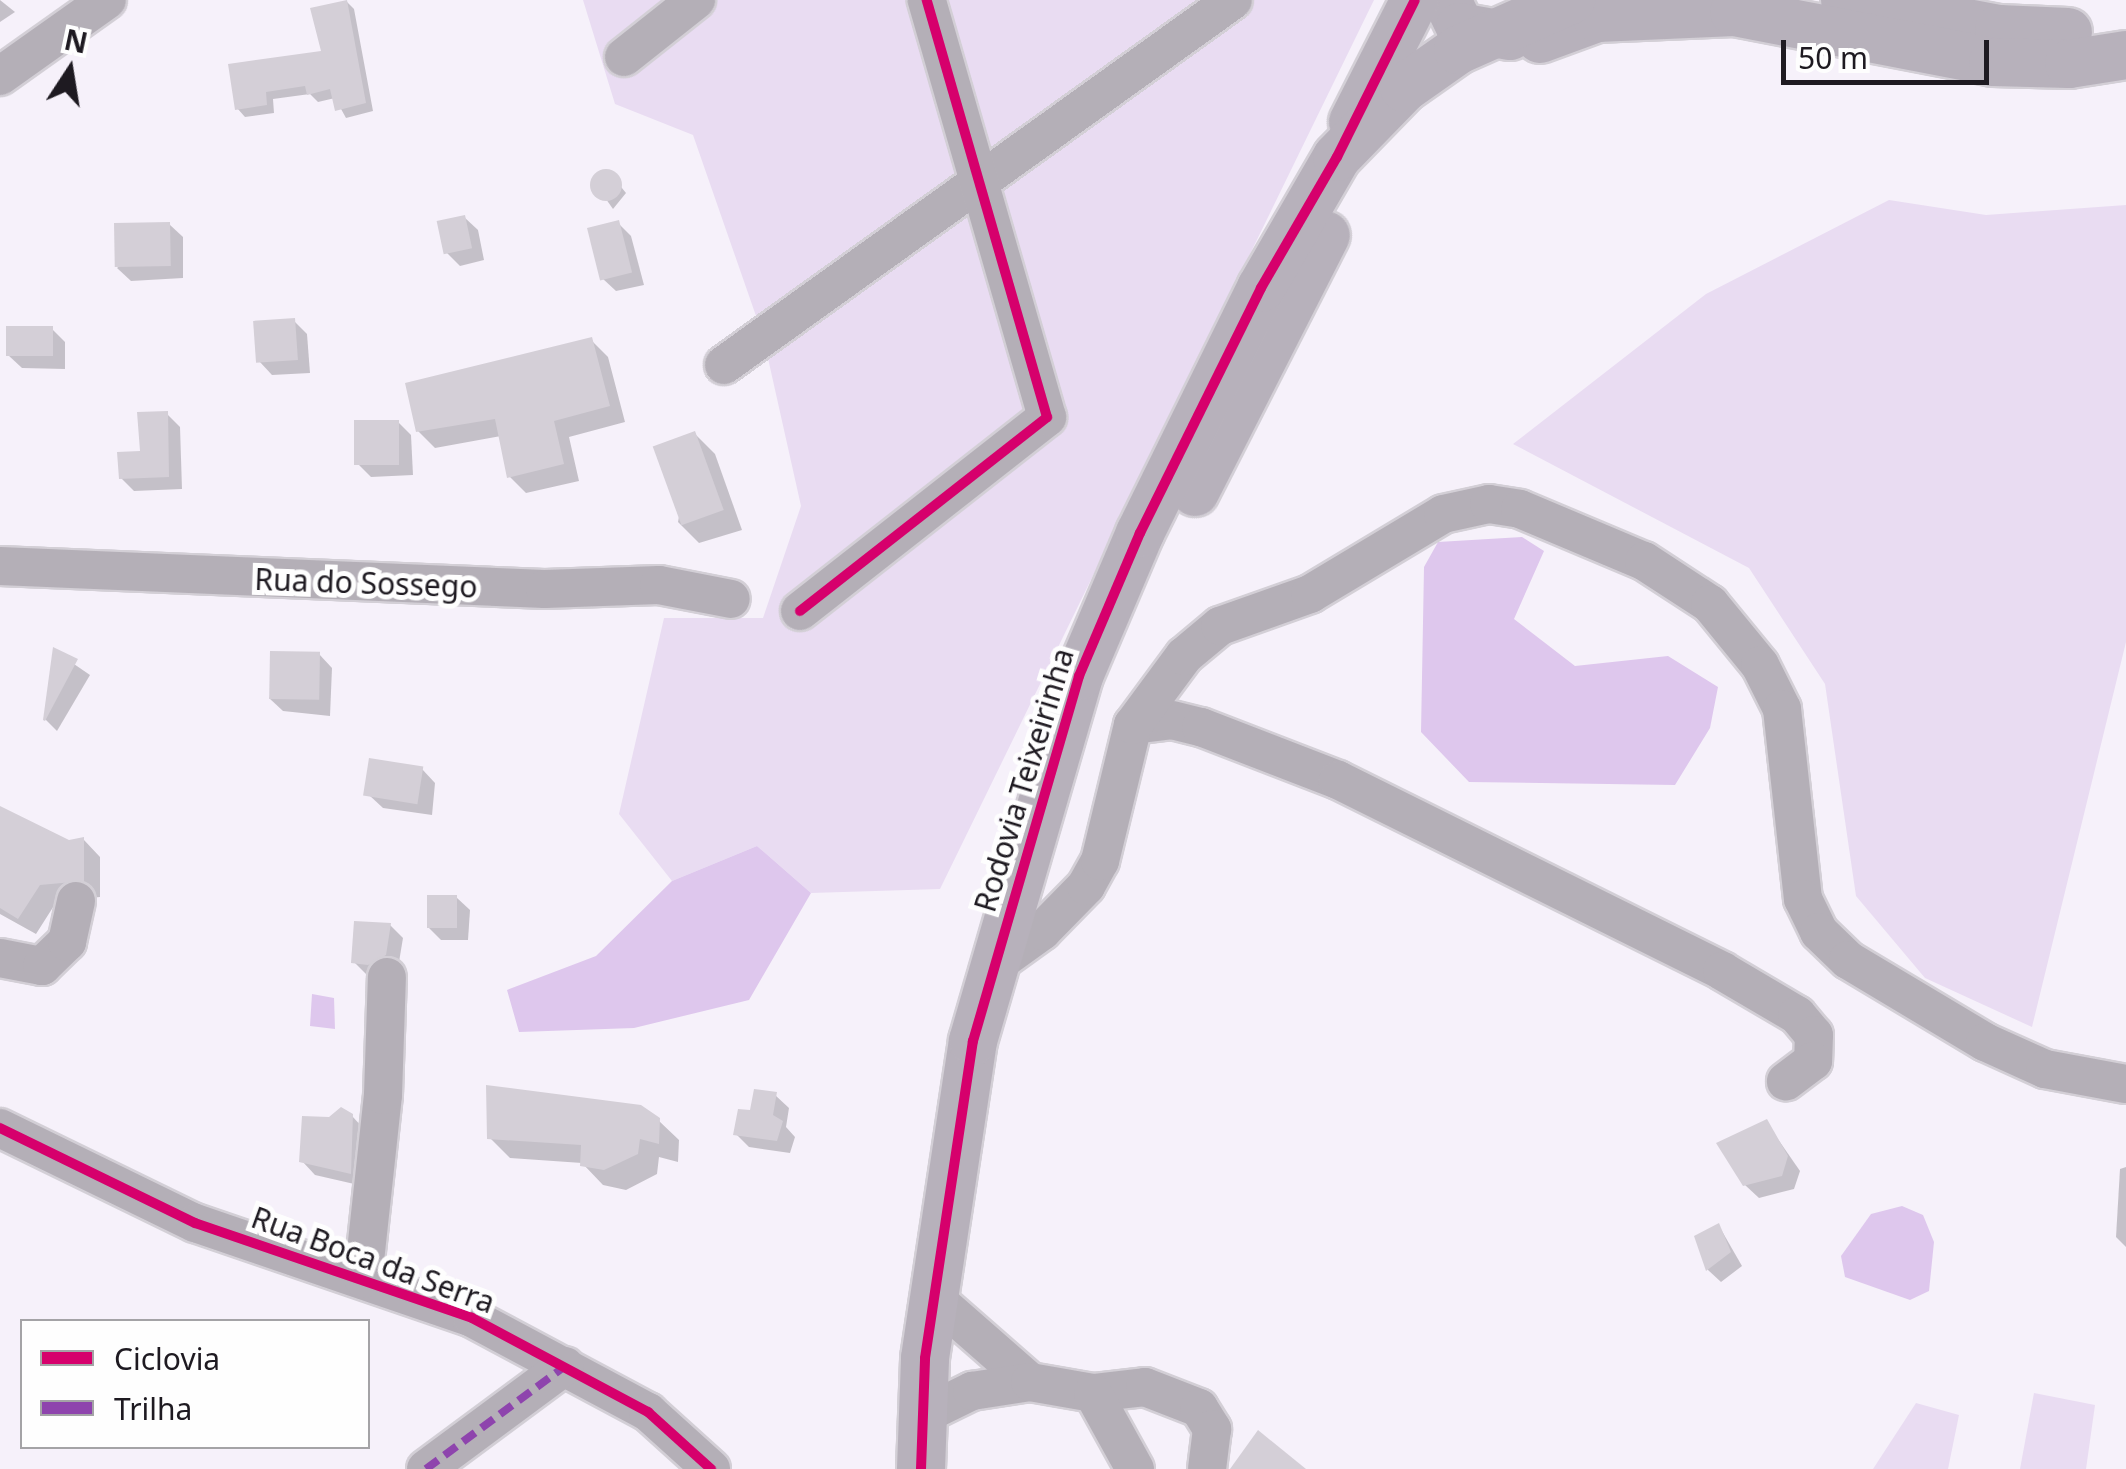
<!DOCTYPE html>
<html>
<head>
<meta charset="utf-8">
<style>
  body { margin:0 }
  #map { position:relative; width:2126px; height:1469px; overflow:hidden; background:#f6f1fa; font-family:"Noto Sans",sans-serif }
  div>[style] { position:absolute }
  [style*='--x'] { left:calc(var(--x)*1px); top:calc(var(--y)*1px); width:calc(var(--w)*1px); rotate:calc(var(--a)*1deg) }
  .green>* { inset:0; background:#e9dcf2 }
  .water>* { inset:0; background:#dec7ed }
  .shadow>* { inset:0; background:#0003 }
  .building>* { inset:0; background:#d4cfd7; transform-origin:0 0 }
  .round { border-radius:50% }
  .roads { filter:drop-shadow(2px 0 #d3cfd6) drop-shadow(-2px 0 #d3cfd6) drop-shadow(0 2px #d3cfd6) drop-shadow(0 -2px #d3cfd6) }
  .minor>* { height:38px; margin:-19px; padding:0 19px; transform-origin:19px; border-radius:19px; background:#b4afb7 }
  .major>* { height:48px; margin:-24px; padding:0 24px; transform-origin:24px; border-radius:24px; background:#b7b1bb }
  .quiet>* { height:8px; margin-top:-4px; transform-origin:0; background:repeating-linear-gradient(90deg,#8e44ad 0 15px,transparent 0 23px) }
  .cycleway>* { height:10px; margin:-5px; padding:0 5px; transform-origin:5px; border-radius:5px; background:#d6006c }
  span { translate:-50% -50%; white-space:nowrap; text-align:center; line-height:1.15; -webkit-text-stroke:10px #fefefe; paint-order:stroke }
  .street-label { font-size:30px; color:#1e1a21 }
  .legend { position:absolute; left:20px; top:1319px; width:350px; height:130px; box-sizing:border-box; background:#fefefe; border:2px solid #a4a3a6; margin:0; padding:12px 18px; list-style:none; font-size:30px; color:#1e1a21 }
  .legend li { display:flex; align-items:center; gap:20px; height:50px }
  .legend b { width:50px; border:2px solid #a4a3a6 }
  .north { position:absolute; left:20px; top:20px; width:100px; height:100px; -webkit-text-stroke:8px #fefefe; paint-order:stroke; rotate:12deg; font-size:28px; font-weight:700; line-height:40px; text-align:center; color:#1e1a21 }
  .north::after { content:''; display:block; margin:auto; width:35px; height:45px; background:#1e1a21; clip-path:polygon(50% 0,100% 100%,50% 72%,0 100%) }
  .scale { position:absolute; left:1781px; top:40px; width:208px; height:45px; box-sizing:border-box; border:5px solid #1e1a21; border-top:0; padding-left:12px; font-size:30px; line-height:35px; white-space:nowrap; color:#1e1a21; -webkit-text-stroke:8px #fefefe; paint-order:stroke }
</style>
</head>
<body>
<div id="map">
  <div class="green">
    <div style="clip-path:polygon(583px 0,1374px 0,940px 889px,811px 893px,757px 846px,672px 881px,619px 814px,664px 618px,763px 618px,801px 506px,763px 336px,693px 135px,615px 104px)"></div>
    <div style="clip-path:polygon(1889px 200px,1986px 215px,2126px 205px,2126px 642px,2032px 1027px,1925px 978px,1856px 896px,1825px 684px,1749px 568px,1513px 444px,1706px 294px)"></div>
    <div style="clip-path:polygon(2034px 1393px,2095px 1405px,2086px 1469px,2020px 1469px)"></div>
    <div style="clip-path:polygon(1916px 1403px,1959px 1415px,1948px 1469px,1873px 1469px)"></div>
  </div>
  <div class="water">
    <div style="clip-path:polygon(1522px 537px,1544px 551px,1514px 619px,1575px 666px,1668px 656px,1718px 687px,1710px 728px,1675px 785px,1469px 782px,1421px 732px,1424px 567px,1438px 542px)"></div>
    <div style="clip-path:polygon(757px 846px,811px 893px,749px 1000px,634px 1028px,519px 1032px,507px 990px,596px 956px,672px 881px)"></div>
    <div style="clip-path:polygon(312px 994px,334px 998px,335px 1029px,310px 1026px)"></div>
    <div style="clip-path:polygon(1902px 1206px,1923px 1215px,1934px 1242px,1929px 1291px,1910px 1300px,1845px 1277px,1841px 1256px,1871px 1214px)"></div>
  </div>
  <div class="shadow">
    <div style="clip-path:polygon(0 0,15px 12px,0 22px)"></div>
    <div style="clip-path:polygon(346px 1px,354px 9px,373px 111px,346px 118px,335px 98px,318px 102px,310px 94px,273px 99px,274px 113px,245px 117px,237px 108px,324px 53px)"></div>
    <div style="clip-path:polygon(608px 171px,626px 193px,613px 209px,594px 182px)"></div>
    <div style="clip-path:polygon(464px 217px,478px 230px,484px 260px,460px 266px,447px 253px)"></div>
    <div style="clip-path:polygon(618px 223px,631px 236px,644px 285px,616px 291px,602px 278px)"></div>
    <div style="clip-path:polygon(169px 224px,183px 237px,183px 278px,131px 281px,117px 268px)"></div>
    <div style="clip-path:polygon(294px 321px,307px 334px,310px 373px,272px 375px,259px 361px)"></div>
    <div style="clip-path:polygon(52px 329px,65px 342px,65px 369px,22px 368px,8px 355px)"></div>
    <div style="clip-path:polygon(591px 340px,608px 357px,625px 422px,569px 437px,579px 481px,526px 493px,510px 477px,501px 436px,435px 448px,418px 431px)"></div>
    <div style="clip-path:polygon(167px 414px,180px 427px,182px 489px,134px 491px,121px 478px)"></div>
    <div style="clip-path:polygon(398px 422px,411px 435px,413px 475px,371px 477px,358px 464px)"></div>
    <div style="clip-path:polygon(694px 433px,715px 454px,742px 530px,699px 543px,678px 522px)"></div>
    <div style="clip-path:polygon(55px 651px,90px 675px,57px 731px,45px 719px)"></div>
    <div style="clip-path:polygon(319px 654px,332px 668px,330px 716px,283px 711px,269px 698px)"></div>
    <div style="clip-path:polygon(422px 769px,435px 783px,432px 815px,383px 808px,369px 795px)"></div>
    <div style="clip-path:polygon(0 812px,69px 842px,84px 840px,100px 857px,100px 897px,57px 901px,36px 934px,0 914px)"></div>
    <div style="clip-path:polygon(456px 897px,470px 910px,468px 940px,441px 940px,428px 927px)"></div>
    <div style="clip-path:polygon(390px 925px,403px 938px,398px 968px,382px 977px,367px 975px,354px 962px)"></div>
    <div style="clip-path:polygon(775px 1095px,789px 1108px,786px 1127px,795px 1137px,790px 1153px,749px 1147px,736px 1134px)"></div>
    <div style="clip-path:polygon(352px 1116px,365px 1130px,363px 1186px,315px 1175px,302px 1161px)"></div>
    <div style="clip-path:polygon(658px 1120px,679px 1140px,678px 1162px,659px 1157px,657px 1174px,626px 1190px,603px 1185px,582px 1163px,510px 1158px,490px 1138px)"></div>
    <div style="clip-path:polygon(1766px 1122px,1800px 1171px,1794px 1189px,1759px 1198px,1745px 1185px)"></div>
    <div style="clip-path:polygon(2126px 1167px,2126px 1247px,2116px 1237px,2120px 1169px)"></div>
    <div style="clip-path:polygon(1719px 1226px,1742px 1266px,1721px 1282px,1708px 1270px,1697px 1237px)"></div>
  </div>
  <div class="building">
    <div style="clip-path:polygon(347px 0,366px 103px,335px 111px,330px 89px,307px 95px,305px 86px,266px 92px,267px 105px,235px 110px,228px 64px,321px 51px,310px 8px)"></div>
    <div class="round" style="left:590px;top:169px;width:32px;height:32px"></div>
    <div style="left:465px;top:215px;width:34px;height:29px;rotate:78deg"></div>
    <div style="left:619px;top:220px;width:54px;height:33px;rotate:76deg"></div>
    <div style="left:170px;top:222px;width:44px;height:56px;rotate:89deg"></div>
    <div style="left:295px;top:318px;width:42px;height:42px;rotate:86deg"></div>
    <div style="left:6px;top:326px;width:47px;height:30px"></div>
    <div style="clip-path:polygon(592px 337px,610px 406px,554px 421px,564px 464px,507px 478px,495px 419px,416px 432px,405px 383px)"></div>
    <div style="clip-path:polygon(168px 411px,169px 477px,119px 479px,117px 452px,140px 451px,137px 412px)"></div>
    <div style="left:354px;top:420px;width:45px;height:45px"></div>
    <div style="left:695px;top:431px;width:84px;height:45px;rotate:70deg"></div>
    <div style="clip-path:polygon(53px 647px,78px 659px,45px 721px,43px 720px)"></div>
    <div style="left:270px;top:651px;width:50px;height:48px;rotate:1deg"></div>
    <div style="left:369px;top:758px;width:55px;height:38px;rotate:9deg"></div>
    <div style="clip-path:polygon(0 806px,69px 840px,84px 837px,84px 881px,40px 885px,18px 919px,0 908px)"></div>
    <div style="left:427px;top:895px;width:30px;height:33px"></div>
    <div style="clip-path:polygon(354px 921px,391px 923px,386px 955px,368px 965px,351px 963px)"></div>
    <div style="clip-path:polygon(486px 1085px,641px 1105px,660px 1118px,659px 1144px,640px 1139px,638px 1154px,604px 1170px,580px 1166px,581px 1145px,487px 1139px)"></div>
    <div style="clip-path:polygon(754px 1089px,777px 1092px,773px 1115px,783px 1121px,777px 1141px,733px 1135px,738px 1109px,750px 1110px)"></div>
    <div style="clip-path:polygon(341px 1107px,353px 1114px,351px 1174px,299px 1162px,302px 1116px,329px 1117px)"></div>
    <div style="clip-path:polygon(1767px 1119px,1788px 1156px,1782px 1176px,1743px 1186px,1716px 1143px)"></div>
    <div style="clip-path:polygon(1719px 1223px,1731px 1252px,1706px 1271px,1694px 1236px)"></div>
    <div style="clip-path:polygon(1258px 1430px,1306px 1469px,1230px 1469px)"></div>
  </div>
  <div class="roads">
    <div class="minor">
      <div style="--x:624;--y:57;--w:92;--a:-38.4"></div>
      <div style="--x:0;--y:76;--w:131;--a:-35.4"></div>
      <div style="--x:724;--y:365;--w:626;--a:-35.64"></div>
      <div style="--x:0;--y:566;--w:545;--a:2.42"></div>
      <div style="--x:545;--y:589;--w:114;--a:-2"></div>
      <div style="--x:659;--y:585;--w:73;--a:11"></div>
      <div style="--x:800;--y:611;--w:314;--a:-38.1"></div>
      <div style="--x:1047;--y:417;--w:434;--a:-106.1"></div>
      <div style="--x:1133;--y:725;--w:39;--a:-7"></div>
      <div style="--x:1172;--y:720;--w:30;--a:14"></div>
      <div style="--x:1201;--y:727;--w:147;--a:21.1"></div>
      <div style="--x:1338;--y:780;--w:429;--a:26.4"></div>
      <div style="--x:1722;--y:971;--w:87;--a:30.4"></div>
      <div style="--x:1797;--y:1015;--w:26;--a:50"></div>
      <div style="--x:1814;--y:1035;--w:26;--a:92"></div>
      <div style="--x:1813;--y:1061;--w:34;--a:143"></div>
      <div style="--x:0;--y:958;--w:43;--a:10.8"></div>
      <div style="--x:42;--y:966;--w:35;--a:-44"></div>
      <div style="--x:67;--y:942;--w:42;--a:-77.6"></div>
      <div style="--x:992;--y:967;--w:62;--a:-35.8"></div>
      <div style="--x:1042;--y:931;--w:63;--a:-45.6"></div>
      <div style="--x:1086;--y:886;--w:29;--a:-61"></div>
      <div style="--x:1100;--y:861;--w:140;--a:-76.4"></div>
      <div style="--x:1133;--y:725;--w:86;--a:-53.5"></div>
      <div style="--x:1184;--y:656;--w:47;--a:-39.8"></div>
      <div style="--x:1220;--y:626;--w:96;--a:-19.6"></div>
      <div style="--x:1310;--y:594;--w:155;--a:-31"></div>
      <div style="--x:1443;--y:514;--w:47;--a:-12.3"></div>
      <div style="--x:1489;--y:504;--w:31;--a:9"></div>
      <div style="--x:1520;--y:509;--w:134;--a:22.8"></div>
      <div style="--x:1644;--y:561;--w:79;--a:33.1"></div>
      <div style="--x:1710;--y:604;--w:79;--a:50.7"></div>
      <div style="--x:1760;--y:665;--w:49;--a:63.4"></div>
      <div style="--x:1782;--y:709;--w:191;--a:83.7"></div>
      <div style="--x:1803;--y:899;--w:37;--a:64"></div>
      <div style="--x:1819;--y:932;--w:40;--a:44"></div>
      <div style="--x:1848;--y:960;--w:160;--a:30.9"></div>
      <div style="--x:1985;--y:1042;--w:66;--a:24.2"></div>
      <div style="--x:2045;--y:1069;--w:82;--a:10.5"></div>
      <div style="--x:0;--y:1128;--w:217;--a:26"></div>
      <div style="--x:195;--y:1223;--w:293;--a:18.9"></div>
      <div style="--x:472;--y:1318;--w:200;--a:28.1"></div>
      <div style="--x:648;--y:1412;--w:85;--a:42.1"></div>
      <div style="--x:363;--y:1279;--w:185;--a:-83.8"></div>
      <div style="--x:383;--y:1095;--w:118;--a:-88.1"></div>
      <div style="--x:933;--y:1297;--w:129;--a:41.2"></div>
      <div style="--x:1093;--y:1393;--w:52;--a:-6.6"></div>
      <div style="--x:1145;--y:1387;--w:58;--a:21.3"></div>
      <div style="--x:1199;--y:1408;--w:25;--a:58"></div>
      <div style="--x:1212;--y:1429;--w:40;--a:97.1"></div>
      <div style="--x:923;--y:1415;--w:55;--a:-26.1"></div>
      <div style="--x:972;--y:1391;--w:59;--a:-8.8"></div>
      <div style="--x:1030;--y:1382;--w:64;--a:9.9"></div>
      <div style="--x:1093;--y:1393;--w:87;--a:61.1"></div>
      <div style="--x:426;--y:1469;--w:173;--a:-36.5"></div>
    </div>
    <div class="major">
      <div style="--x:1447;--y:0;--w:30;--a:64"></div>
      <div style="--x:1460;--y:27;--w:51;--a:10.2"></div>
      <div style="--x:1845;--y:0;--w:157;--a:10.7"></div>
      <div style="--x:1999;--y:29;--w:69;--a:2.5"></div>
      <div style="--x:1540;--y:39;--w:61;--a:-20.2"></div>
      <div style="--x:1597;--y:18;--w:137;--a:-2.5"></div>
      <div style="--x:1734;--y:12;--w:264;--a:10.9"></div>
      <div style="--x:1993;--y:62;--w:76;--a:1.5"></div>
      <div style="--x:2069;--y:64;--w:58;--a:-9"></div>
      <div style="--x:1353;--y:122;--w:137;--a:-63.1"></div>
      <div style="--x:1195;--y:492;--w:288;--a:-63"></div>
      <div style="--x:921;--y:1469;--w:111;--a:-87.9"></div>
      <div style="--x:925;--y:1358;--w:321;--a:-81.4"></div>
      <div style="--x:973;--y:1041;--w:380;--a:-73.8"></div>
      <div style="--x:1079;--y:676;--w:155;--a:-66.9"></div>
      <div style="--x:1140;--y:533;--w:273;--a:-63.7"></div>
      <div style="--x:1261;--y:288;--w:151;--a:-59.9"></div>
      <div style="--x:1337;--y:157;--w:96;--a:-45.8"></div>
      <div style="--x:1404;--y:88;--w:66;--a:-35.1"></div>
      <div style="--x:1458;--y:50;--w:124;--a:-23.9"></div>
    </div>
  </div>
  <div class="quiet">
    <div style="--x:426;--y:1469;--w:173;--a:-36.5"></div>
  </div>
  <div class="cycleway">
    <div style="--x:800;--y:611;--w:314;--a:-38.1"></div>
    <div style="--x:1047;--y:417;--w:434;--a:-106.1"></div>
    <div style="--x:0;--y:1128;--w:217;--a:26"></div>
    <div style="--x:195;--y:1223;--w:293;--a:18.9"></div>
    <div style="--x:472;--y:1318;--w:200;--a:28.1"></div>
    <div style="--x:648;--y:1412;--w:85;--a:42.1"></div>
    <div style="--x:921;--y:1469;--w:111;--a:-87.9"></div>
    <div style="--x:925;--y:1358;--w:321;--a:-81.4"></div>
    <div style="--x:973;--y:1041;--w:380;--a:-73.8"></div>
    <div style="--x:1079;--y:676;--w:155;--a:-66.9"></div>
    <div style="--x:1140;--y:533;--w:273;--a:-63.7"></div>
    <div style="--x:1261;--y:288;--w:151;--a:-59.9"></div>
    <div style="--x:1337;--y:157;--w:175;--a:-63.6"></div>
  </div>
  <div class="street-label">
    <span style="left:366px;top:583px;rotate:2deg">Rua do Sossego</span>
    <span style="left:1024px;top:780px;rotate:-73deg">Rodovia Teixeirinha</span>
    <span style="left:373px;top:1260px;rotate:20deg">Rua Boca da Serra</span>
  </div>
  <ul class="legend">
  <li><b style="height:12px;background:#d6006c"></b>Ciclovia</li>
  <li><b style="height:12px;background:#8e44ad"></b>Trilha</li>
  </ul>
  <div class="north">N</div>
  <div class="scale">50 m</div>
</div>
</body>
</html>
